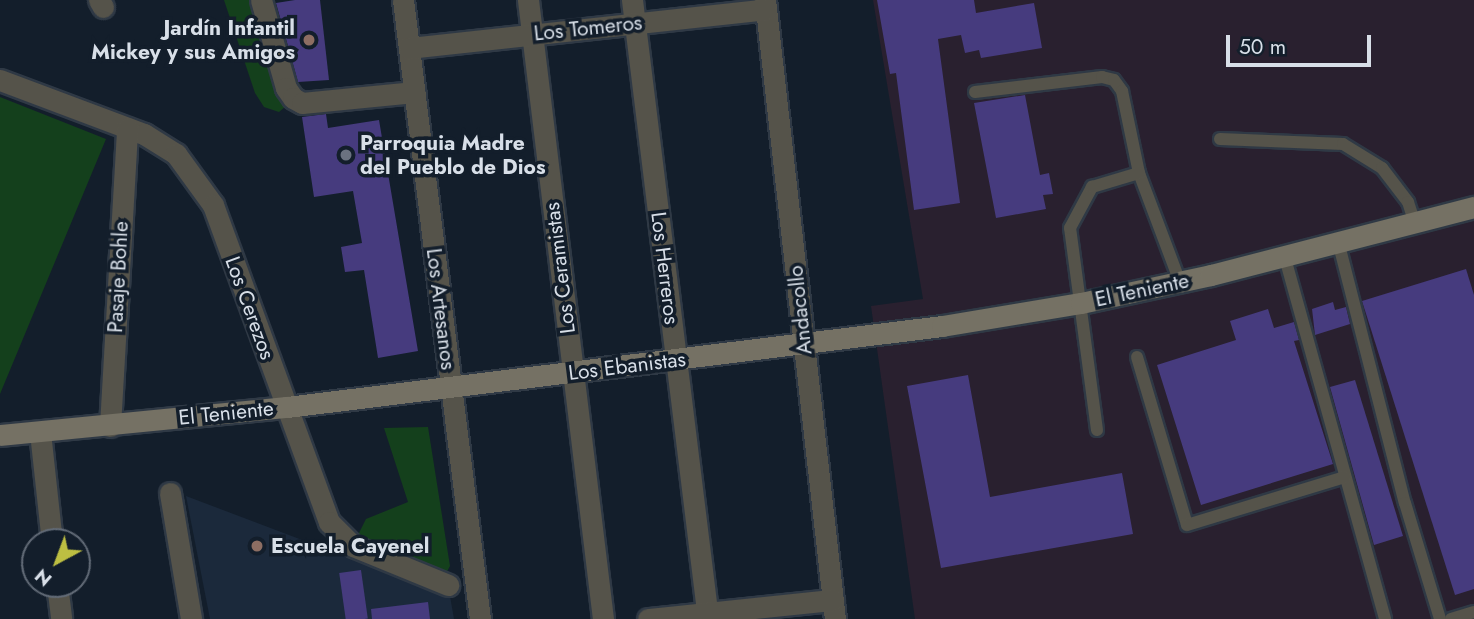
<!DOCTYPE html>
<html>
<head>
<meta charset="utf-8">
<style>
  body { margin:0 }
  #map { position:relative; width:1474px; height:619px; overflow:hidden; background:#131e2b; font-family:Jost,sans-serif }
  div>[style] { position:absolute }
  [style*='--x'] { left:calc(var(--x)*1px); top:calc(var(--y)*1px); width:calc(var(--w)*1px); rotate:calc(var(--a)*1deg) }
  .industrial>* { inset:0; background:#29202f }
  .built>* { inset:0; background:#1b293b }
  .green>* { inset:0; background:#14401c }
  .building>* { inset:0; background:#463b7e; transform-origin:0 0 }
  .roads { filter:drop-shadow(2px 0 #2f3945) drop-shadow(-2px 0 #2f3945) drop-shadow(0 2px #2f3945) drop-shadow(0 -2px #2f3945) }
  .lane>* { height:12px; margin:-6px; padding:0 6px; transform-origin:6px; border-radius:6px; background:#55534a }
  .street>* { height:21px; margin:-10.5px; padding:0 10.5px; transform-origin:10.5px; border-radius:10.5px; background:#55534a }
  .secondary>* { height:21px; margin:-10.5px; padding:0 10.5px; transform-origin:10.5px; border-radius:10.5px; background:#757164 }
  .dots>* { width:19px; height:19px; translate:-50% -50%; box-sizing:border-box; border:4px solid #131e2b; border-radius:50% }
  span { translate:-50% -50%; white-space:nowrap; text-align:center; line-height:1.15; -webkit-text-stroke:7px #131e2b; paint-order:stroke }
  .poi-label { font-size:21px; color:#d8dfe8; font-weight:700 }
  .right { translate:-100% -50%; text-align:right }
  .left { translate:0 -50%; text-align:left }
  .street-label { font-size:21px; color:#d8dfe8 }
  .north { position:absolute; left:21px; top:528px; width:70px; height:70px; box-sizing:border-box; background:#131e2b; border:2px solid #626b77; border-radius:50%; rotate:221deg; font-size:19px; font-weight:700; line-height:28px; text-align:center; color:#d8dfe8 }
  .north::after { content:''; display:block; margin:auto; width:24px; height:32px; background:#bdbf42; clip-path:polygon(50% 0,100% 100%,50% 72%,0 100%) }
  .scale { position:absolute; left:1226px; top:35px; width:145px; height:32px; box-sizing:border-box; border:4px solid #d8dfe8; border-top:0; padding-left:9px; font-size:21px; line-height:24px; white-space:nowrap; color:#d8dfe8; -webkit-text-stroke:5px #131e2b; paint-order:stroke }
</style>
</head>
<body>
<div id="map">
  <div class="industrial">
    <div style="clip-path:polygon(873px 0,1474px 0,1474px 619px,915px 619px,871px 306px,923px 299px)"></div>
  </div>
  <div class="built">
    <div style="clip-path:polygon(186px 496px,450px 596px,454px 619px,210px 619px)"></div>
  </div>
  <div class="green">
    <div style="clip-path:polygon(224px 0,256px 0,286px 106px,279px 112px,264px 107px,255px 93px)"></div>
    <div style="clip-path:polygon(0 97px,106px 139px,0 394px)"></div>
    <div style="clip-path:polygon(428px 427px,450px 566px,444px 577px,357px 537px,366px 519px,408px 502px,384px 428px)"></div>
  </div>
  <div class="building">
    <div style="clip-path:polygon(295px 0,320px 0,329px 80px,298px 82px,276px 3px)"></div>
    <div style="clip-path:polygon(877px 0,974px 0,976px 13px,1034px 3px,1042px 48px,981px 58px,979px 50px,965px 53px,961px 35px,938px 39px,960px 203px,914px 210px,896px 73px,890px 74px)"></div>
    <div style="clip-path:polygon(1025px 95px,1040px 175px,1049px 173px,1053px 194px,1043px 195px,1046px 209px,996px 218px,974px 103px)"></div>
    <div style="clip-path:polygon(326px 114px,328px 128px,379px 120px,418px 351px,378px 358px,364px 270px,345px 272px,341px 247px,362px 243px,353px 191px,314px 197px,302px 117px)"></div>
    <div style="clip-path:polygon(1466px 269px,1474px 295px,1474px 589px,1455px 595px,1362px 301px)"></div>
    <div style="clip-path:polygon(1333px 302px,1335px 310px,1346px 307px,1350px 324px,1315px 335px,1312px 309px)"></div>
    <div style="clip-path:polygon(1268px 309px,1274px 328px,1294px 322px,1299px 340px,1294px 341px,1333px 464px,1201px 505px,1157px 365px,1236px 340px,1230px 321px)"></div>
    <div style="clip-path:polygon(968px 375px,990px 497px,1122px 473px,1133px 534px,941px 568px,907px 386px)"></div>
    <div style="clip-path:polygon(1355px 380px,1403px 536px,1374px 545px,1330px 387px)"></div>
    <div style="left:361px;top:570px;width:49px;height:22px;rotate:82deg"></div>
    <div style="clip-path:polygon(428px 602px,430px 619px,372px 619px,371px 609px)"></div>
  </div>
  <div class="roads">
    <div class="lane">
      <div style="--x:975;--y:92;--w:128;--a:-6.7"></div>
      <div style="--x:1102;--y:77;--w:12;--a:14"></div>
      <div style="--x:1114;--y:80;--w:14;--a:54"></div>
      <div style="--x:1122;--y:91;--w:84;--a:78.3"></div>
      <div style="--x:1139;--y:173;--w:116;--a:69.4"></div>
      <div style="--x:1220;--y:139;--w:123;--a:2.3"></div>
      <div style="--x:1343;--y:144;--w:46;--a:31.6"></div>
      <div style="--x:1382;--y:168;--w:43;--a:52.6"></div>
      <div style="--x:1408;--y:202;--w:23;--a:72"></div>
      <div style="--x:1339;--y:245;--w:266;--a:75.7"></div>
      <div style="--x:1405;--y:503;--w:121;--a:73.2"></div>
      <div style="--x:1285;--y:258;--w:375;--a:74.5"></div>
      <div style="--x:1137;--y:357;--w:175;--a:73.4"></div>
      <div style="--x:1187;--y:525;--w:165;--a:-16.9"></div>
      <div style="--x:1097;--y:430;--w:204;--a:-97.6"></div>
      <div style="--x:1070;--y:228;--w:47;--a:-61.8"></div>
      <div style="--x:1092;--y:187;--w:49;--a:-16.6"></div>
      <div style="--x:1451;--y:619;--w:24;--a:-17"></div>
    </div>
    <div class="street">
      <div style="--x:99;--y:0;--w:8;--a:60"></div>
      <div style="--x:261;--y:0;--w:91;--a:74.1"></div>
      <div style="--x:286;--y:88;--w:12;--a:55"></div>
      <div style="--x:293;--y:98;--w:10;--a:29"></div>
      <div style="--x:302;--y:103;--w:113;--a:-5.6"></div>
      <div style="--x:403;--y:0;--w:624;--a:82.91"></div>
      <div style="--x:528;--y:0;--w:624;--a:83.09"></div>
      <div style="--x:632;--y:0;--w:624;--a:83"></div>
      <div style="--x:765;--y:0;--w:623;--a:83.55"></div>
      <div style="--x:409;--y:48;--w:359;--a:-6.2"></div>
      <div style="--x:0;--y:80;--w:154;--a:20.6"></div>
      <div style="--x:144;--y:134;--w:38;--a:32"></div>
      <div style="--x:176;--y:154;--w:63;--a:54"></div>
      <div style="--x:213;--y:205;--w:338;--a:69.9"></div>
      <div style="--x:329;--y:522;--w:34;--a:45"></div>
      <div style="--x:353;--y:546;--w:103;--a:22.3"></div>
      <div style="--x:110;--y:426;--w:298;--a:-86.7"></div>
      <div style="--x:40;--y:432;--w:111;--a:83.8"></div>
      <div style="--x:170;--y:493;--w:128;--a:80.5"></div>
      <div style="--x:57;--y:584;--w:35;--a:83"></div>
      <div style="--x:648;--y:619;--w:186;--a:-5.9"></div>
    </div>
    <div class="secondary">
      <div style="--x:0;--y:435;--w:288;--a:-5.6"></div>
      <div style="--x:287;--y:407;--w:660;--a:-7.05"></div>
      <div style="--x:942;--y:326;--w:141;--a:-9.4"></div>
      <div style="--x:1081;--y:303;--w:133;--a:-12.2"></div>
      <div style="--x:1211;--y:275;--w:272;--a:-14.5"></div>
    </div>
  </div>
  <div class="dots">
    <div style="left:309px;top:40px;background:#8d6e63"></div>
    <div style="left:346px;top:155px;background:#6b7280"></div>
    <div style="left:257px;top:546px;background:#8d6e63"></div>
  </div>
  <div class="poi-label">
    <span class="right" style="left:295px;top:40px">Jardín Infantil<br>Mickey y sus Amigos</span>
    <span class="left" style="left:360px;top:155px">Parroquia Madre<br>del Pueblo de Dios</span>
    <span class="left" style="left:271px;top:546px">Escuela Cayenel</span>
  </div>
  <div class="street-label">
    <span style="left:588px;top:28px;rotate:-6deg">Los Tomeros</span>
    <span style="left:560px;top:268px;rotate:-97deg">Los Ceramistas</span>
    <span style="left:665px;top:268px;rotate:83deg">Los Herreros</span>
    <span style="left:118px;top:277px;rotate:-87deg">Pasaje Bohle</span>
    <span style="left:1142px;top:290px;rotate:-12deg">El Teniente</span>
    <span style="left:250px;top:308px;rotate:70deg">Los Cerezos</span>
    <span style="left:441px;top:309px;rotate:83deg">Los Artesanos</span>
    <span style="left:800px;top:310px;rotate:-96deg">Andacollo</span>
    <span style="left:627px;top:366px;rotate:-7deg">Los Ebanistas</span>
    <span style="left:226px;top:413px;rotate:-6deg">El Teniente</span>
  </div>
  <div class="north">N</div>
  <div class="scale">50 m</div>
</div>
</body>
</html>
